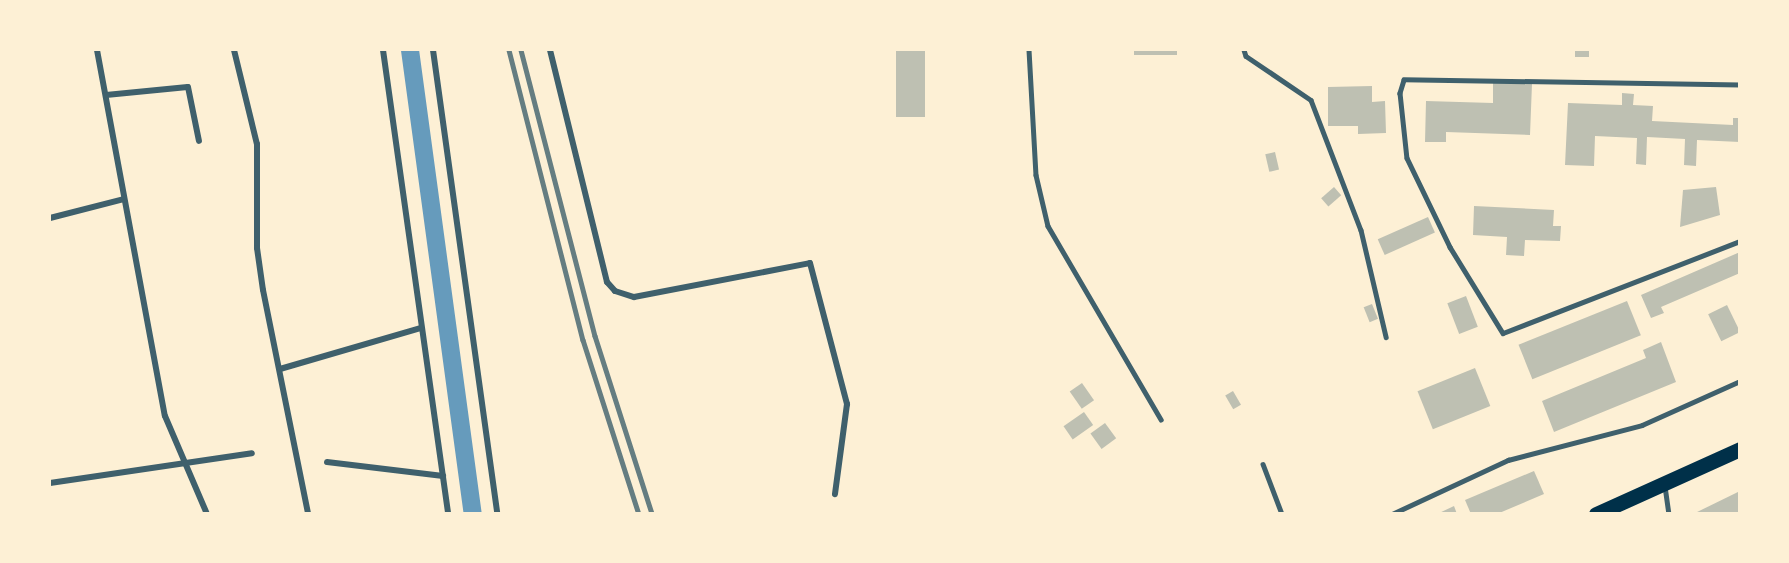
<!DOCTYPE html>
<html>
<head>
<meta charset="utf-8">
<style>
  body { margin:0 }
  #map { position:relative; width:1789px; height:563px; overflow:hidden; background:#fdf0d5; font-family:"DM Sans",sans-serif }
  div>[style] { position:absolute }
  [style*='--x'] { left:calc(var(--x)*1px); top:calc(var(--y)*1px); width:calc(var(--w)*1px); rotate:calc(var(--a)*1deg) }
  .canal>* { height:18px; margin:-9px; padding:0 9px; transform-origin:9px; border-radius:9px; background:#669bbc }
  .building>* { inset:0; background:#bec0b2; transform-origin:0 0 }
  .service>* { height:4.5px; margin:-2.25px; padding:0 2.25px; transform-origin:2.25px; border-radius:2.25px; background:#3f606c }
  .minor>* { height:6px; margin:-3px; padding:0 3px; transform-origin:3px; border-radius:3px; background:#3f606c }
  .primary>* { height:15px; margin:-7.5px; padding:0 7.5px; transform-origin:7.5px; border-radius:7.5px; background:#003049 }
  .rail>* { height:4.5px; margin:-2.25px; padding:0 2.25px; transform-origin:2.25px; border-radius:2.25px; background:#657d81 }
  span { translate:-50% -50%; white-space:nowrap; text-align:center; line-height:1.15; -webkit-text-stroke:4.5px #fdf0d5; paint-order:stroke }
  .frame { position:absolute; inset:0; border:51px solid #fdf0d5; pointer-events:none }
</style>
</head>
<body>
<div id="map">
  <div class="canal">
    <div style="--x:410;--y:50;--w:468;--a:82.3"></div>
  </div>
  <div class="building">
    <div style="left:896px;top:50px;width:29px;height:67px"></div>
    <div style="left:1134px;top:50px;width:43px;height:5px"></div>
    <div style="left:1575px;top:50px;width:14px;height:7px"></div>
    <div style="clip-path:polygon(1493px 83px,1532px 84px,1530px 135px,1446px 132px,1446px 142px,1425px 142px,1426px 101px,1493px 103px)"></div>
    <div style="clip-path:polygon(1372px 86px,1372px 102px,1385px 101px,1386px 133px,1358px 134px,1358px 126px,1328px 126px,1328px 87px)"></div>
    <div style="clip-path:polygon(1622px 93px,1634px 94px,1633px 105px,1653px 106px,1652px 121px,1733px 125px,1733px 118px,1740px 118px,1740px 142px,1697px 140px,1696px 166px,1684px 165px,1685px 139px,1647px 137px,1646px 165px,1636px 164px,1637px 138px,1595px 136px,1594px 166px,1565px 165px,1568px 103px,1622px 105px)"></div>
    <div style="left:1275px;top:152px;width:18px;height:10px;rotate:77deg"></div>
    <div style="left:1334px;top:187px;width:11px;height:17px;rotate:49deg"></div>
    <div style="clip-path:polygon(1716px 187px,1720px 215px,1680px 227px,1683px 190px)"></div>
    <div style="clip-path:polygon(1474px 206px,1554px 210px,1553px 226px,1561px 226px,1560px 241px,1525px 240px,1524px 256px,1506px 255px,1507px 237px,1473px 235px)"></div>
    <div style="left:1428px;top:217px;width:17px;height:55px;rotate:66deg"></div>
    <div style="clip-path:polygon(1740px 252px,1740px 273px,1661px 307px,1664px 313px,1651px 318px,1641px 295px)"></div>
    <div style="left:1466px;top:296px;width:33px;height:20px;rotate:69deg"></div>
    <div style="left:1627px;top:301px;width:37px;height:117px;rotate:68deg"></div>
    <div style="left:1372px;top:304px;width:16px;height:9px;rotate:68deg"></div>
    <div style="left:1727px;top:305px;width:30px;height:21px;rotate:64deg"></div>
    <div style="clip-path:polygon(1661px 342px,1676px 382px,1554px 432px,1542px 401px,1646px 358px,1643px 350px)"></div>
    <div style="left:1475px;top:368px;width:41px;height:62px;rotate:68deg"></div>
    <div style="left:1082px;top:383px;width:21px;height:15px;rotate:55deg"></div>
    <div style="left:1233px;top:391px;width:16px;height:9px;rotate:60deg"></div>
    <div style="left:1084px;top:412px;width:16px;height:25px;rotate:55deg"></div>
    <div style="left:1105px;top:423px;width:19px;height:18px;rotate:54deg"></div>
    <div style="clip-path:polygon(1534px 471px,1544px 494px,1497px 514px,1471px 514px,1465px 500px)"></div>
    <div style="clip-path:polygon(1740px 491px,1740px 514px,1693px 514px)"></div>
    <div style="clip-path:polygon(1454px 506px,1457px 514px,1437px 514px)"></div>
  </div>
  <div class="service">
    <div style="--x:1029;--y:50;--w:125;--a:86.8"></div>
    <div style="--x:1036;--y:175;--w:52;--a:76.8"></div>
    <div style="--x:1048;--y:226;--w:224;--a:59.7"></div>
    <div style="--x:1244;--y:50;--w:6;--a:72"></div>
    <div style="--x:1246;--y:56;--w:78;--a:34.1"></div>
    <div style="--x:1311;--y:100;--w:139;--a:69"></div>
    <div style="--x:1361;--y:230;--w:110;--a:76.8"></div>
    <div style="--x:1740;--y:85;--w:336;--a:-179.1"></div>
    <div style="--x:1404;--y:80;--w:14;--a:107"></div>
    <div style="--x:1400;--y:93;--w:65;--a:83.9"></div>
    <div style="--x:1407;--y:158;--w:99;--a:64.2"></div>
    <div style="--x:1450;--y:247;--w:101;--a:58.4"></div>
    <div style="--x:1503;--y:333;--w:254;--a:-21.2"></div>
    <div style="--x:1263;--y:464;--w:53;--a:69.2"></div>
    <div style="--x:1665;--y:486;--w:28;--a:82"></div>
    <div style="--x:1392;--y:514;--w:128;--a:-25"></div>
    <div style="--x:1508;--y:460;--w:138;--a:-14.6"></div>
    <div style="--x:1642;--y:425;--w:107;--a:-24.2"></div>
  </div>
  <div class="minor">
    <div style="--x:97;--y:50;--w:372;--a:79.5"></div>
    <div style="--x:165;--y:416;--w:107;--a:66.8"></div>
    <div style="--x:234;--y:50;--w:97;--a:76.3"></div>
    <div style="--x:257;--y:144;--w:104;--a:90"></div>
    <div style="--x:257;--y:248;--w:42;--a:81.9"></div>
    <div style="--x:263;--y:290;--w:228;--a:78.6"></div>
    <div style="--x:383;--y:50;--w:469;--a:82"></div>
    <div style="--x:433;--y:50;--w:468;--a:82.1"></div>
    <div style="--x:550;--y:50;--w:239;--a:76.2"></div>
    <div style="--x:607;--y:282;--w:12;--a:48"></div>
    <div style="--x:615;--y:291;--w:20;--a:18"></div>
    <div style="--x:634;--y:297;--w:179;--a:-10.9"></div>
    <div style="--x:810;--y:263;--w:146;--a:75.3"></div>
    <div style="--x:847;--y:404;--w:91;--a:97.6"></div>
    <div style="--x:106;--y:95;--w:82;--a:-5.6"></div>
    <div style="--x:188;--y:87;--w:55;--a:78.5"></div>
    <div style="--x:50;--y:218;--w:76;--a:-14.4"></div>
    <div style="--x:280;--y:369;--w:147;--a:-16.2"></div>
    <div style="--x:327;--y:462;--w:117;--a:6.9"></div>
    <div style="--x:50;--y:483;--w:204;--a:-8.4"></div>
  </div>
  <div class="primary">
    <div style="--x:1596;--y:514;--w:158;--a:-24.3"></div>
  </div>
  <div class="rail">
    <div style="--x:509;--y:50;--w:299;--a:75.7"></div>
    <div style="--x:583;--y:340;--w:183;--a:72.2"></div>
    <div style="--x:521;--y:50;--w:295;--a:75.5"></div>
    <div style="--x:595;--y:336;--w:187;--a:72.2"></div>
  </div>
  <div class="frame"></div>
</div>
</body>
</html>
